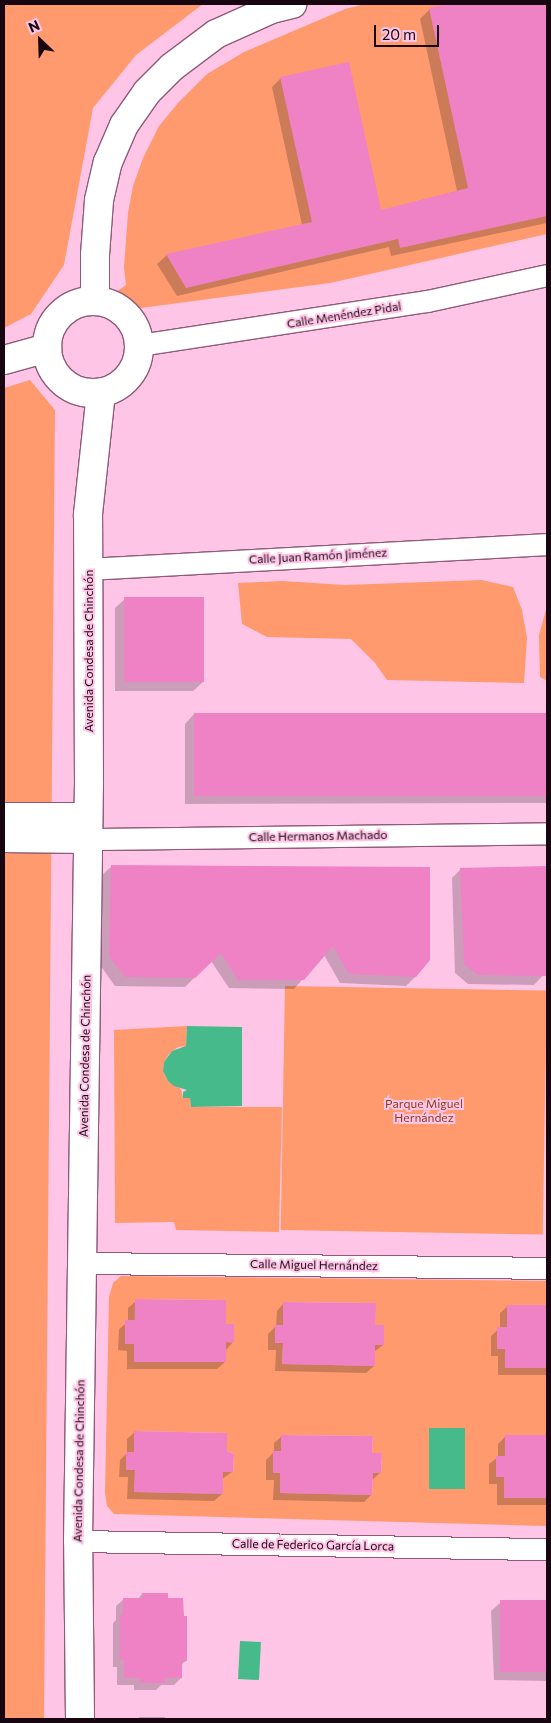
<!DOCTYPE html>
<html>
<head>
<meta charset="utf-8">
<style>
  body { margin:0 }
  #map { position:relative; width:551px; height:1723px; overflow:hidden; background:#ffc5e6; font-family:Commissioner,sans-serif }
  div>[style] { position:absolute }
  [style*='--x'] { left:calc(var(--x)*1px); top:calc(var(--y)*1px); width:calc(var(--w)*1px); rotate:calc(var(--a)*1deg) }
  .green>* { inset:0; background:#ff9a6f; transform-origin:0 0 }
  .water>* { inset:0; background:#47ba8c; transform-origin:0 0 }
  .shadow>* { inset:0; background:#0003; transform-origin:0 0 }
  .building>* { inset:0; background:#ef81c5; transform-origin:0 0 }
  .roads { filter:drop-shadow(1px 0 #8d5b79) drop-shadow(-1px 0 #8d5b79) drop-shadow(0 1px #8d5b79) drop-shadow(0 -1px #8d5b79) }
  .street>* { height:21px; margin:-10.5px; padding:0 10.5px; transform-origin:10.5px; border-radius:10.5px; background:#fff }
  .secondary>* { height:28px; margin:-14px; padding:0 14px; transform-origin:14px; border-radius:14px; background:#fff }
  .secondary>.ring { margin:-14px; padding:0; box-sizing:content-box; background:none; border:28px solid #fff; border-radius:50% }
  span { translate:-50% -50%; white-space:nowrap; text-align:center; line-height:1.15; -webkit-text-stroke:4px #ffc5e6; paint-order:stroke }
  .street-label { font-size:12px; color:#170510 }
  .park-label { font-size:12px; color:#873d1a }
  .frame { position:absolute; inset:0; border:5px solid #170510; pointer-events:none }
  .north { position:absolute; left:15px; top:15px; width:50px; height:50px; -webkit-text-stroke:4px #ffc5e6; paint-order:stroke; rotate:336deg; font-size:14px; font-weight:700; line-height:20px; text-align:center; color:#170510 }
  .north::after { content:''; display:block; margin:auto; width:18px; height:22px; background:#170510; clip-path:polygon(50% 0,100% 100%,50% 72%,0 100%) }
  .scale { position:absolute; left:374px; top:25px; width:65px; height:22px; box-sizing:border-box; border:2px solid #170510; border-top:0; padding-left:6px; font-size:15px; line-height:18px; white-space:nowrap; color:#170510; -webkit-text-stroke:4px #ffc5e6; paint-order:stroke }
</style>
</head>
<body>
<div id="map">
  <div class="green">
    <div style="clip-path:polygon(4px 4px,203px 4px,136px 55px,93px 108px,64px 265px,31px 314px,4px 328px)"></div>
    <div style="clip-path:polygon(365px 4px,547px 4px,547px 234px,330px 283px,141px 308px,129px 304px,116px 292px,126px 285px,124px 267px,128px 213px,133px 186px,143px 158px,159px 126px,178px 103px,207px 74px,244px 52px,345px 9px)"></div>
    <div style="clip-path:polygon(30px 380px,55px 410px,44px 1719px,4px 1719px,4px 388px)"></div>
    <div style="clip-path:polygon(481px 580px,513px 587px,522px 610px,527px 638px,524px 683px,387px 680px,375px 663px,351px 639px,267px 637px,242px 624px,238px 583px,283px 581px,345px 585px)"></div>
    <div style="clip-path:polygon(547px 606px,547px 681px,540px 677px,539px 635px)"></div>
    <div style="left:285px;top:986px;width:262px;height:244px;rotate:1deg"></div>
    <div style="clip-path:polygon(187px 1026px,186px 1046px,178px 1047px,169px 1054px,164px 1062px,163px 1071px,168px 1081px,181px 1089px,183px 1098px,190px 1098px,191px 1107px,282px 1107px,279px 1232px,176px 1230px,174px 1222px,115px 1223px,114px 1030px)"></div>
    <div style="clip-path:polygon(evenodd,121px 1276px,547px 1281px,547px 1305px,507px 1305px,507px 1327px,497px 1349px,505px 1349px,505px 1368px,547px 1368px,547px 1435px,505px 1435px,505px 1456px,496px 1456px,496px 1477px,504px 1477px,504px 1498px,547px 1498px,547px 1526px,114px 1514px,107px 1506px,105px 1493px,109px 1297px,113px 1283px,121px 1276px,135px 1299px,226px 1300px,226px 1324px,234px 1325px,234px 1342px,226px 1342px,226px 1362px,134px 1362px,135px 1299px,121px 1276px,284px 1302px,375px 1303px,375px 1325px,384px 1326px,384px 1345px,375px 1345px,375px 1366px,282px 1364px,283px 1343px,275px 1343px,275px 1326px,283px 1325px,284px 1302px,121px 1276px,134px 1431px,227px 1433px,227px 1451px,234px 1454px,233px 1472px,223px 1472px,223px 1494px,134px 1492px,135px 1470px,126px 1469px,126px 1452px,134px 1452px,134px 1431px,121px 1276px,281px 1435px,373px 1436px,372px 1453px,382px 1454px,381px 1473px,373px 1473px,372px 1495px,280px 1493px,280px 1473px,273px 1473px,273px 1452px,281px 1451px,281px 1435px)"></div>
  </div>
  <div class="water">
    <div style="clip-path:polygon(187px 1026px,242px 1027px,242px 1106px,191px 1107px,190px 1098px,183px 1098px,183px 1092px,187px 1090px,174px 1086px,168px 1081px,163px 1071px,164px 1062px,172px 1051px,186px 1046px)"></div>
    <div style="left:429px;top:1428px;width:36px;height:61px"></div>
    <div style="left:240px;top:1641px;width:21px;height:38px;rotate:3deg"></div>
  </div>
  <div class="shadow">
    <div style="clip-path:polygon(454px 4px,547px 4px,547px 223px,391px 256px,389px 247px,177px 296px,157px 264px,167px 255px,302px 225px,272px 87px,281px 78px,380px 211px,457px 191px,420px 19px,430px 9px)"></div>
    <div style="clip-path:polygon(125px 599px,203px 682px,193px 691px,115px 691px,115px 608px)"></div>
    <div style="clip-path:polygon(194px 714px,547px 714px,547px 803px,185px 804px,185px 724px)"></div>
    <div style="clip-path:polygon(112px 866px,428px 868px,416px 976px,406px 986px,340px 983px,324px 955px,294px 989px,229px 988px,211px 961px,185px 987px,115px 986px,100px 965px,102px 875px)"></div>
    <div style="clip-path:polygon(547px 867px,547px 971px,534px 985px,468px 984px,455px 973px,452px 878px,461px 869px)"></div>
    <div style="clip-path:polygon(136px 1301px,225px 1326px,233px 1342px,226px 1350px,225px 1362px,217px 1369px,127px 1369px,127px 1351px,118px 1350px,119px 1329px,128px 1322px,128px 1308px)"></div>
    <div style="clip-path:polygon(284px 1303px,374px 1327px,383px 1345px,374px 1352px,374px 1366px,366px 1373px,275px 1371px,276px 1350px,268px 1350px,268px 1334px,276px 1326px,277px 1311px)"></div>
    <div style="clip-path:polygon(508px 1306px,547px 1306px,547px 1375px,498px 1375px,498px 1356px,491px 1356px,491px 1336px,500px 1328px,500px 1313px)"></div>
    <div style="clip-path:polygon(135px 1432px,225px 1452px,232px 1472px,222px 1479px,222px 1494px,214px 1501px,127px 1499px,128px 1477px,119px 1477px,120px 1460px,127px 1453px,127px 1439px)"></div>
    <div style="clip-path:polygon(282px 1436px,371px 1454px,380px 1473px,372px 1480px,371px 1495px,364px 1502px,273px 1500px,274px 1480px,266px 1480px,266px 1460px,274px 1452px,274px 1443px)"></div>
    <div style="clip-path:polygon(506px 1436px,547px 1436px,547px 1505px,497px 1505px,497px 1484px,489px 1484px,489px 1464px,498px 1457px,498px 1444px)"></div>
    <div style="clip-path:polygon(142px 1594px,166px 1599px,183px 1617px,186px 1661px,181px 1665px,181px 1678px,174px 1685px,161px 1685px,156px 1690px,134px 1690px,134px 1685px,117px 1685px,117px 1667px,113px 1667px,113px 1623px,116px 1620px,116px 1606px,124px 1599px,138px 1599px)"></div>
    <div style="clip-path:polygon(501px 1602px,547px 1602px,547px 1681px,494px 1680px,491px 1611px)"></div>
    <div style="left:139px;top:1717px;width:26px;height:3px"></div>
  </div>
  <div class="building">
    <div style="clip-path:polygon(448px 4px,547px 4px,547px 216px,400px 248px,398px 239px,186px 288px,166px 254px,312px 222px,280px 77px,349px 62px,381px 210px,468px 188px,429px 8px)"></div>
    <div style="left:124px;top:597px;width:80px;height:85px"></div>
    <div style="left:194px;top:713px;width:353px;height:83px"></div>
    <div style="clip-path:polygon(111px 865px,430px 867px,430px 960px,416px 977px,349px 974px,333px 946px,304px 980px,238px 980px,221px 953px,195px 978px,125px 977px,109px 956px)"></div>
    <div style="clip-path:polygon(547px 866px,547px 976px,478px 975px,464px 964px,460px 868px)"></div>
    <div style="clip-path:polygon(135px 1299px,226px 1300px,226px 1324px,234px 1324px,234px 1343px,226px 1342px,226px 1362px,134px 1362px,134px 1344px,125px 1344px,125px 1320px,135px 1320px)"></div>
    <div style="clip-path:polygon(283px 1302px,376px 1303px,375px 1325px,384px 1325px,384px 1345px,375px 1345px,375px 1366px,282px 1364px,283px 1343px,275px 1343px,275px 1325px,283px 1325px)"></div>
    <div style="clip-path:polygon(507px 1305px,547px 1305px,547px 1368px,505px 1368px,505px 1349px,497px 1349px,497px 1327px,507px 1327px)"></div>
    <div style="clip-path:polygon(134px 1431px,227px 1433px,227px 1451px,234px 1454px,233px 1472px,223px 1472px,223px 1494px,134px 1492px,135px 1470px,126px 1470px,126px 1452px,134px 1452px)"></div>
    <div style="clip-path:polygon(281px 1435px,373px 1436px,372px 1453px,382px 1453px,381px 1473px,373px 1473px,372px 1495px,280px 1493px,280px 1473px,273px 1473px,273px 1451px,281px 1451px)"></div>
    <div style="clip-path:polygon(505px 1435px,547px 1435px,547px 1498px,504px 1498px,504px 1477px,496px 1477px,496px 1456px,505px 1456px)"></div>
    <div style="clip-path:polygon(142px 1593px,168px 1593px,168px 1598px,183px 1598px,184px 1616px,187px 1616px,187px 1661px,182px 1661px,182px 1678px,165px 1678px,165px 1683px,140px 1683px,140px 1678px,124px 1678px,124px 1660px,120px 1660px,120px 1615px,123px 1614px,123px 1598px,142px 1598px)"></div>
    <div style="left:547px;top:1600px;width:72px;height:47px;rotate:90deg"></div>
  </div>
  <div class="roads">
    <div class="street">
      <div style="--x:139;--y:345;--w:291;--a:-8.7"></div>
      <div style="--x:427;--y:301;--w:123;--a:-12.2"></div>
      <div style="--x:88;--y:569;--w:460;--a:-3.1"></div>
      <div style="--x:88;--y:839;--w:459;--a:-0.7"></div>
      <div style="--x:81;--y:1263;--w:466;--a:0.6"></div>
      <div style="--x:78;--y:1541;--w:469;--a:1"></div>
    </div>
    <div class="secondary">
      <div style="--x:95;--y:301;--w:46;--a:-90"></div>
      <div style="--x:95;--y:255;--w:55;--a:-85.8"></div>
      <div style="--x:99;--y:200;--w:39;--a:-77"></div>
      <div style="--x:108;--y:162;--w:40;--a:-66.6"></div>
      <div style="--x:124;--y:125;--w:40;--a:-55.1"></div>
      <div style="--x:147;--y:92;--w:35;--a:-45"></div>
      <div style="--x:172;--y:67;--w:55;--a:-36.9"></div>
      <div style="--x:216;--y:34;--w:61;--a:-24.1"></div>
      <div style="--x:272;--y:9;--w:21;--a:-14"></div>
      <div class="ring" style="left:47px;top:301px;width:64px;height:64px"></div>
      <div style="--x:4;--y:360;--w:45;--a:-15.6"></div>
      <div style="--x:4;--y:817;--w:84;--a:0"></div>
      <div style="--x:4;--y:838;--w:84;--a:0.7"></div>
      <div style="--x:80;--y:1719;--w:178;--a:-90.6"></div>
      <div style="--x:78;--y:1541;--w:757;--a:-89.17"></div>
      <div style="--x:89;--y:784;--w:270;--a:-90.2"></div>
      <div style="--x:88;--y:514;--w:122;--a:-83.9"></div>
    </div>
  </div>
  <div class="street-label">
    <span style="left:344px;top:315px;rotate:-9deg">Calle Menéndez Pidal</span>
    <span style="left:318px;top:556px;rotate:-3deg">Calle Juan Ramón Jiménez</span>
    <span style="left:89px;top:651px;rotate:-90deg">Avenida Condesa de Chinchón</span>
    <span style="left:318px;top:836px;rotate:-1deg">Calle Hermanos Machado</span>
    <span style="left:85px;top:1056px;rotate:-89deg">Avenida Condesa de Chinchón</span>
    <span style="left:314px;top:1265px;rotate:1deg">Calle Miguel Hernández</span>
    <span style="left:79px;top:1461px;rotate:-89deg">Avenida Condesa de Chinchón</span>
    <span style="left:313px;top:1545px;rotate:1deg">Calle de Federico García Lorca</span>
  </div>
  <div class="park-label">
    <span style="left:424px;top:1111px">Parque Miguel<br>Hernández</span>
  </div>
  <div class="frame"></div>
  <div class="north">N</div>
  <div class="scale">20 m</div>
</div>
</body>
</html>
